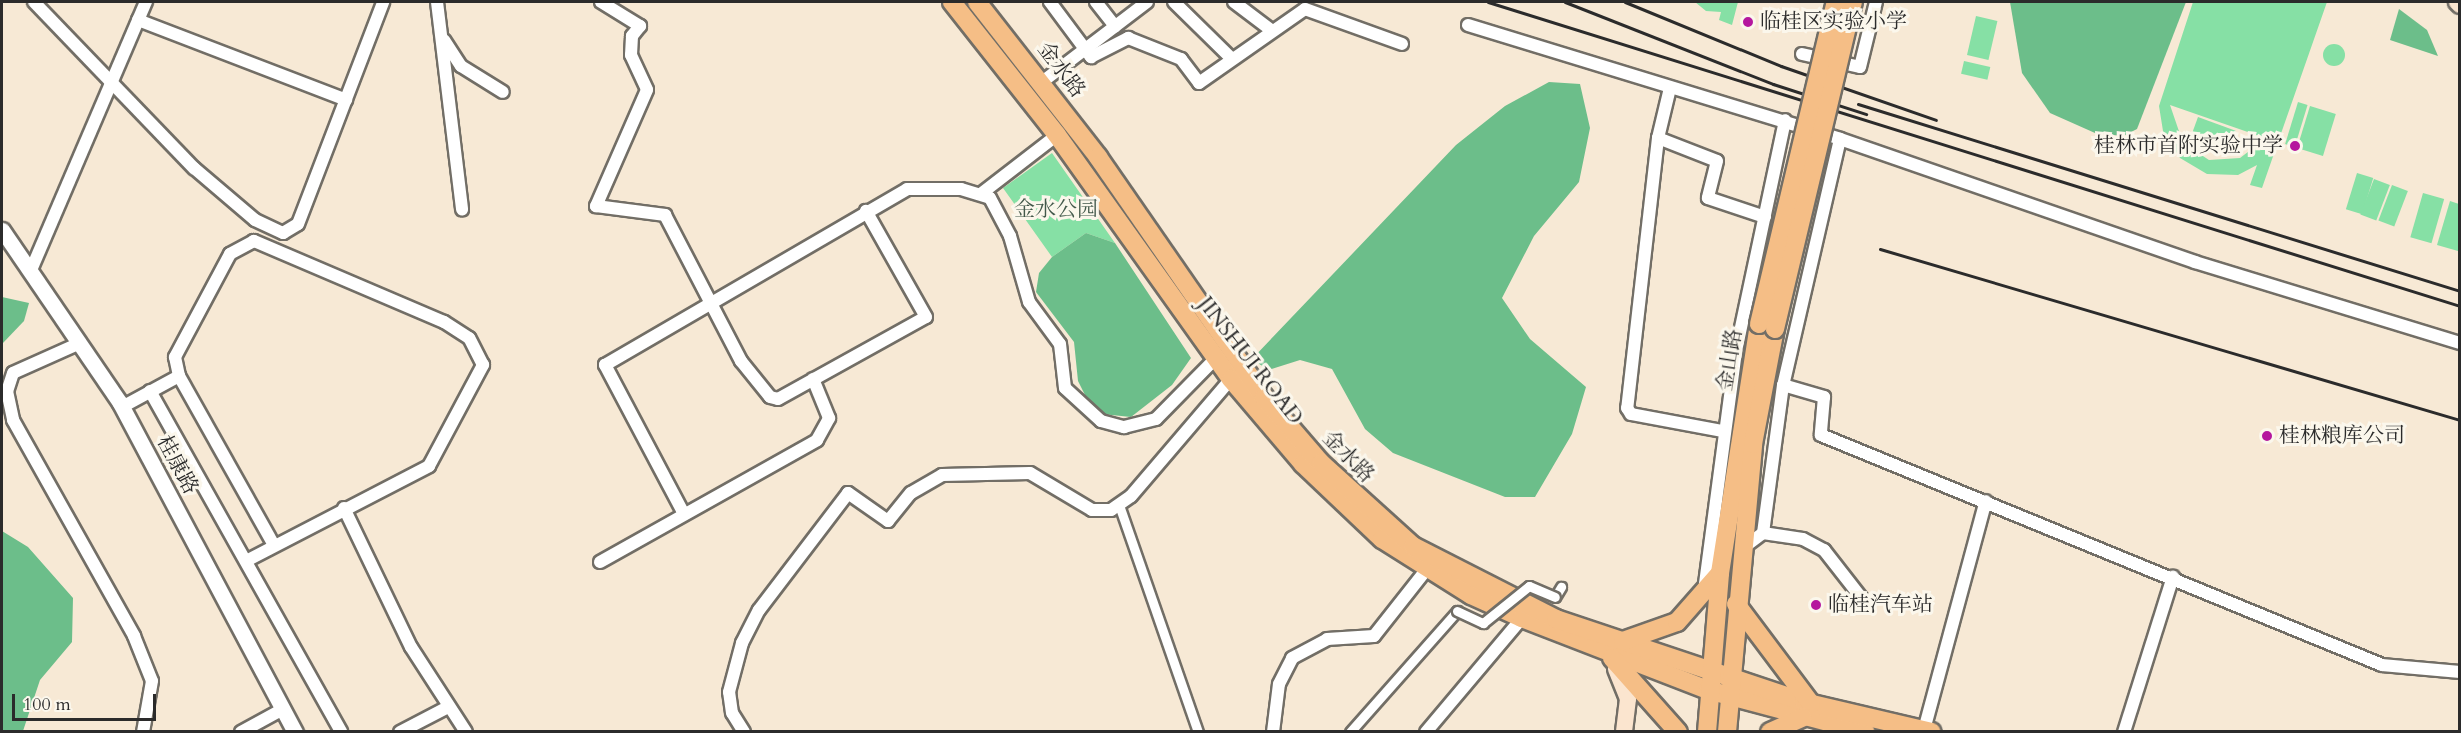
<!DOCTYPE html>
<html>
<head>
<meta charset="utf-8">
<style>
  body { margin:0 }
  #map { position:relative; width:2461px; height:733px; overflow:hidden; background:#f7e9d5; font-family:Cardo,"Noto Serif SC",serif }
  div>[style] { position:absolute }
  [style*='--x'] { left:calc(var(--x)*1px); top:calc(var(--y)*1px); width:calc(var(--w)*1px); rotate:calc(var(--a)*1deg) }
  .green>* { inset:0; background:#86e0a5; transform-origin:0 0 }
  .round { border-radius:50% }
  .forest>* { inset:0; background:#6cbe8a }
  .roads { filter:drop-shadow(2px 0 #726e66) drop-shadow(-2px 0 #726e66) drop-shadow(0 2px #726e66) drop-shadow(0 -2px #726e66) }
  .pedestrian>* { height:9px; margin:-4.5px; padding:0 4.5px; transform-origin:4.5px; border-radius:4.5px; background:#fff }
  .minor>* { height:12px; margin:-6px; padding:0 6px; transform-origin:6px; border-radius:6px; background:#fff }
  .tertiary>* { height:15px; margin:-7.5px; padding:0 7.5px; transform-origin:7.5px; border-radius:7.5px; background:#fff }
  .secondary>* { height:16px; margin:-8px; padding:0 8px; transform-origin:8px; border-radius:8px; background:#fbe5cf }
  .primary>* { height:18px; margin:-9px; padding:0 9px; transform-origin:9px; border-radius:9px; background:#f5be86 }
  .rail>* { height:3px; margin:-1.5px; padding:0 1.5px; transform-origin:1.5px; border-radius:1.5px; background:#2b2b2b }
  .bridges { filter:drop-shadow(2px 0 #726e66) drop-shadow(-2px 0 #726e66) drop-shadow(0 2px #726e66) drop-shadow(0 -2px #726e66) }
  .pedestrian-bridge>* { height:9px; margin:-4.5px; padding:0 4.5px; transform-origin:4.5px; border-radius:4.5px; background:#fff }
  .primary-bridge>* { height:18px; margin:-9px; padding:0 9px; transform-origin:9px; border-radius:9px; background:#f5be86 }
  .dots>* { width:16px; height:16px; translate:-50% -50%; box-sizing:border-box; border:3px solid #fbf7ec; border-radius:50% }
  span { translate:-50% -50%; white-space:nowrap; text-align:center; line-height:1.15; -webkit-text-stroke:6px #fbf7ec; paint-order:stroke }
  .poi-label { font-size:21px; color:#2b2b2b }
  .left { translate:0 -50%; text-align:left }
  .right { translate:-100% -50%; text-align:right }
  .street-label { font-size:21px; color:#2b2b2b }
  .park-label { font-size:21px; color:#42584a }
  .frame { position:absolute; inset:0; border:3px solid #2b2b2b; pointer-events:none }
  .scale { position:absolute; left:12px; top:694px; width:144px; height:27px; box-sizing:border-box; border:3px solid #2b2b2b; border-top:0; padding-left:8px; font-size:18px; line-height:21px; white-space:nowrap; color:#2b2b2b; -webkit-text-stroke:4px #fbf7ec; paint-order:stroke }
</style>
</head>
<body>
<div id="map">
  <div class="green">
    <div style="clip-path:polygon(1695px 2px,1738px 2px,1732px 25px,1719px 20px,1721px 12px,1706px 11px)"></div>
    <div style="clip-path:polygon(evenodd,2193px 2px,2327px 2px,2262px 188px,2250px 185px,2257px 165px,2238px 175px,2207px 174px,2180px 158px,2163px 131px,2159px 106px,2193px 2px,2170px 105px,2265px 138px,2265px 139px,2240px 158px,2209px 160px,2183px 143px,2170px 105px)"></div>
    <div style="left:1976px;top:16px;width:22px;height:40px;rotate:13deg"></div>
    <div class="round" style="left:2323px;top:44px;width:22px;height:22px"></div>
    <div style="left:1964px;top:61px;width:27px;height:13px;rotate:13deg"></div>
    <div style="left:2298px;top:102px;width:10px;height:44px;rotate:17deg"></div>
    <div style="left:2310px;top:106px;width:27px;height:44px;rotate:17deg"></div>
    <div style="left:2198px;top:117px;width:40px;height:21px;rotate:20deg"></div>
    <div style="clip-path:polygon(1052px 153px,1115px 243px,1086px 233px,1052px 257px,1003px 188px)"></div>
    <div style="left:2357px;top:173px;width:17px;height:38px;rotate:17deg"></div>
    <div style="left:2374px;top:179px;width:17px;height:38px;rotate:21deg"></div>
    <div style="left:2392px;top:185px;width:17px;height:38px;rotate:21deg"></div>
    <div style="left:2423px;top:193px;width:22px;height:46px;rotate:16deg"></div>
    <div style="clip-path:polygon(2450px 201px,2459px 204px,2458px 251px,2437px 245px)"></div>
  </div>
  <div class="forest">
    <div style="clip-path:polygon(2010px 2px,2186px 2px,2137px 129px,2123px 136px,2095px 133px,2050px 113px,2022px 73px)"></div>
    <div style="clip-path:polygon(2399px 9px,2427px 30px,2438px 56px,2390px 40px)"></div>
    <div style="clip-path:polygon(1549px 82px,1580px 84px,1590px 128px,1579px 182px,1534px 236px,1502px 298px,1530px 339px,1586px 387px,1572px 434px,1535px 497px,1505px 497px,1393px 453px,1365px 429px,1332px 369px,1300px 360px,1268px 370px,1252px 359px,1456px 145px,1505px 106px)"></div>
    <div style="clip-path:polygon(1086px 233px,1115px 243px,1191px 358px,1172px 385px,1131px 417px,1102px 414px,1086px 397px,1078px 381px,1074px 342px,1036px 292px,1039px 273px,1052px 257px)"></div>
    <div style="clip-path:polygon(2px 297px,29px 303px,24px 321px,2px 344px)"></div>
    <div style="clip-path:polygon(2px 531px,28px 547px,73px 598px,72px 642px,40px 680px,23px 731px,2px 731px)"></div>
  </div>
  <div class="roads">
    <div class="pedestrian">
      <div style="--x:1119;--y:505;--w:240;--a:70.8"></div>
      <div style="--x:1555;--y:597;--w:12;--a:-59"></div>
      <div style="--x:1350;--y:732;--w:162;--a:-48.5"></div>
    </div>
    <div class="minor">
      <div style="--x:34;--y:2;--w:231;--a:46.1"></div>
      <div style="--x:194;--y:168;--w:80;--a:40.4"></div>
      <div style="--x:255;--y:220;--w:31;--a:25"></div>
      <div style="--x:283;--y:233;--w:17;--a:-31"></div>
      <div style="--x:298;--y:224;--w:238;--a:-69"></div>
      <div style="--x:437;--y:2;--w:209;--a:83.1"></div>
      <div style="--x:601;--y:2;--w:46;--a:31.6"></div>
      <div style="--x:640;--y:26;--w:13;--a:129"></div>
      <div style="--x:632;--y:36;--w:19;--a:93"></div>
      <div style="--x:631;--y:55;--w:38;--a:65"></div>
      <div style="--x:647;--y:90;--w:127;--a:113.7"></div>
      <div style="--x:596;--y:206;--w:70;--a:7.4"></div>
      <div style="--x:665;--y:215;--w:165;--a:62.5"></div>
      <div style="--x:741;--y:361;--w:46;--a:51.1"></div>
      <div style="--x:770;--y:397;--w:8;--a:14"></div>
      <div style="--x:778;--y:399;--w:169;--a:-29"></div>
      <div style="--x:926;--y:317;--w:122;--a:-119.5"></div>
      <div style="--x:1050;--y:2;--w:69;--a:53.3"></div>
      <div style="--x:1091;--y:57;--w:42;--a:-27.2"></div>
      <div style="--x:1128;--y:38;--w:57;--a:21.6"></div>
      <div style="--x:1181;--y:59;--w:30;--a:53"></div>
      <div style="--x:1199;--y:83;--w:129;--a:-34.9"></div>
      <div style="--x:1305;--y:9;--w:103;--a:19.8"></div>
      <div style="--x:1096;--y:2;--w:31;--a:52"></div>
      <div style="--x:1174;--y:2;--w:81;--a:44.5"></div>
      <div style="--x:1234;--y:2;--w:46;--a:37.1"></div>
      <div style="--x:138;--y:20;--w:223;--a:21"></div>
      <div style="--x:1468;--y:25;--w:389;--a:17"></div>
      <div style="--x:1840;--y:139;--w:253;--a:103"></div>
      <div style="--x:1783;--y:385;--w:43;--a:16.3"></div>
      <div style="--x:1824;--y:397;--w:38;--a:95"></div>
      <div style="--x:1821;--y:435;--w:606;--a:22.29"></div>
      <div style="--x:2382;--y:665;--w:78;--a:5.1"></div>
      <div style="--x:444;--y:40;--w:31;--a:57"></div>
      <div style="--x:461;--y:66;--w:49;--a:31.8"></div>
      <div style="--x:1802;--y:54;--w:59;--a:12.6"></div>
      <div style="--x:1860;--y:67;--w:67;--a:-76.2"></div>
      <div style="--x:1042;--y:82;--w:132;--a:-37.3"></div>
      <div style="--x:1670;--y:88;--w:51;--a:103.5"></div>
      <div style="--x:1658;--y:138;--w:272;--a:96.5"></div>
      <div style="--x:1627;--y:408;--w:7;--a:56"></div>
      <div style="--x:1631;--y:414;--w:93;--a:10.6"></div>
      <div style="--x:1658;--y:138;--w:63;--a:21.3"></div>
      <div style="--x:1717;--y:161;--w:38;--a:104"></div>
      <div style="--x:1708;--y:198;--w:60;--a:18.4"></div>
      <div style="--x:1840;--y:139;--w:376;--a:19.1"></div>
      <div style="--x:2195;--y:262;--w:277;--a:17"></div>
      <div style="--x:982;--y:193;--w:95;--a:-37.7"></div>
      <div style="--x:31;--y:270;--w:292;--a:-66.8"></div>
      <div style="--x:80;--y:343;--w:73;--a:155.9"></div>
      <div style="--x:13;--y:373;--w:19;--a:108"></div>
      <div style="--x:7;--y:391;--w:30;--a:78"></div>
      <div style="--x:13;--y:420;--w:248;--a:60.7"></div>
      <div style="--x:134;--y:636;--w:48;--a:68.2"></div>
      <div style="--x:152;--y:681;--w:52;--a:100"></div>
      <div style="--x:150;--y:391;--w:391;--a:60.7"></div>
      <div style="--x:122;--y:407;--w:65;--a:-28.5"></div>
      <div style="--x:344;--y:508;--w:154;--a:64.3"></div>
      <div style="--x:411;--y:647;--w:101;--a:57.1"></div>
      <div style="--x:684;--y:514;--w:169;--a:-117.9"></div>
      <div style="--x:605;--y:365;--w:350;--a:-30.2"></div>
      <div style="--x:907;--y:189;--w:54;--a:0"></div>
      <div style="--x:961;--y:189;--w:30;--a:17"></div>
      <div style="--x:990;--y:198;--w:43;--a:62.2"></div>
      <div style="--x:1010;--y:236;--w:69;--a:73.9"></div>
      <div style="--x:1029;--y:302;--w:52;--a:53.6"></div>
      <div style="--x:1060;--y:344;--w:44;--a:83.5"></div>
      <div style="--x:1065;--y:388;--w:49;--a:42.5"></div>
      <div style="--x:1101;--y:421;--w:24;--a:15"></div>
      <div style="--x:1124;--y:427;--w:33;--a:-14"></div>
      <div style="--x:1156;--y:419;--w:84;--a:-45.5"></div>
      <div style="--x:1763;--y:533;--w:40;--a:8.5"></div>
      <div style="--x:1803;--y:539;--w:24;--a:28"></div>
      <div style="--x:1824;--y:550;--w:63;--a:52"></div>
      <div style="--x:1743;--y:548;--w:25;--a:-37"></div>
      <div style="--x:1763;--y:533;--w:149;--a:-82.3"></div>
      <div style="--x:248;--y:560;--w:204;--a:-27.4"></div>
      <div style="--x:429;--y:466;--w:115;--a:-61.9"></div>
      <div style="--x:483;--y:365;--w:30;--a:-117"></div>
      <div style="--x:469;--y:338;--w:30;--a:-147"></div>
      <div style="--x:444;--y:322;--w:207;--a:-156.9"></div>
      <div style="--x:254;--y:241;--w:27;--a:152"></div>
      <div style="--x:230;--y:254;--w:117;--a:118.1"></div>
      <div style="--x:175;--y:357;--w:19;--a:78"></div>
      <div style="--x:179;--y:376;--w:194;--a:60.7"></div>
      <div style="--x:600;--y:562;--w:249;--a:-29.3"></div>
      <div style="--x:817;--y:440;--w:25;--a:-61"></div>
      <div style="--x:829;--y:418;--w:42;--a:-112.3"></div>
      <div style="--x:1704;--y:591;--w:242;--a:-82.4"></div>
      <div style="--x:1736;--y:351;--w:236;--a:-78"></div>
      <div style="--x:1924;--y:730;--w:237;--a:-74.9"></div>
      <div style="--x:241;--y:732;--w:48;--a:-28.7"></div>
      <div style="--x:400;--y:732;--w:54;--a:-27.5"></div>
      <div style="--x:744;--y:732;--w:22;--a:-122"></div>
      <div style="--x:732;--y:713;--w:21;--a:-98"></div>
      <div style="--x:729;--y:692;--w:51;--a:-75.1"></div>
      <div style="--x:742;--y:643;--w:37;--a:-63"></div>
      <div style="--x:759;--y:610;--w:147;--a:-52.7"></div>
      <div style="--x:848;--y:493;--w:49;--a:35"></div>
      <div style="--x:888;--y:521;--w:36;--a:-51"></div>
      <div style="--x:911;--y:493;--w:36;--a:-30"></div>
      <div style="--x:942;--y:475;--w:88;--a:-1.3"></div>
      <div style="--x:1030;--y:473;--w:72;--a:30.8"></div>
      <div style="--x:1092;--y:510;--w:19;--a:0"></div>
      <div style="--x:1111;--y:510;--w:24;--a:-35"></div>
      <div style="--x:1131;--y:496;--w:154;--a:-49.5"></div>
      <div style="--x:1273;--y:732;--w:48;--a:-82.9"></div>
      <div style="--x:1279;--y:684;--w:29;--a:-63"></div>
      <div style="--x:1292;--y:658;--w:40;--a:-28"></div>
      <div style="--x:1327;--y:639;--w:47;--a:-3.7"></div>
      <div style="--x:1374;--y:636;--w:85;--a:-51.7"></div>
      <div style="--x:1426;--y:732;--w:149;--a:-49.9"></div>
      <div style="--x:2124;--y:732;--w:163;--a:-72.5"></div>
    </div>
    <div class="tertiary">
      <div style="--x:2;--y:230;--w:209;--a:55.7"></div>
      <div style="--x:120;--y:403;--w:373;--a:62"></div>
    </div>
    <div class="secondary">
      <div style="--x:2457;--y:2;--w:4;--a:45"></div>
      <div style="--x:1616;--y:669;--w:32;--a:68"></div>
      <div style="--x:1628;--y:699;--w:33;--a:97"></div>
    </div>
    <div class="primary">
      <div style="--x:952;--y:2;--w:169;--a:51.7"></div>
      <div style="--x:1057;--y:135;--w:300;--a:54.5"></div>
      <div style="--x:1231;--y:379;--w:111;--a:49.7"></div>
      <div style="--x:1303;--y:464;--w:109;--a:43.5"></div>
      <div style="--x:1382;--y:539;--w:105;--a:32.2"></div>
      <div style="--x:1471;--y:595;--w:56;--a:24.3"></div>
      <div style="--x:1522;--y:618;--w:199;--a:21.2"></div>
      <div style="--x:1708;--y:690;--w:163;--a:14.9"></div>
      <div style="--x:977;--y:2;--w:197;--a:52"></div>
      <div style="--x:1098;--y:157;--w:292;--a:55.3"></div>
      <div style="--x:1264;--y:397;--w:87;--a:49.2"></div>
      <div style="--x:1321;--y:463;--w:124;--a:42.1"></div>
      <div style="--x:1413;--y:546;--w:161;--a:27"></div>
      <div style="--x:1556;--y:619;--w:262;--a:18.5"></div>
      <div style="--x:1804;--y:702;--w:131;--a:13.2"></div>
      <div style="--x:1736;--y:604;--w:125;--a:53.1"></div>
      <div style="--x:1623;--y:641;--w:57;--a:-19.4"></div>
      <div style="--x:1677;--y:622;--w:65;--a:-48.7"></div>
      <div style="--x:1612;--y:658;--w:99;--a:48.3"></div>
      <div style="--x:1707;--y:732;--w:160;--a:-85.3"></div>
      <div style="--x:1720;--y:573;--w:252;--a:-81.1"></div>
      <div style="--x:1727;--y:732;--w:289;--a:-84.8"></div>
      <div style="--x:1753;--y:444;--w:117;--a:-79.2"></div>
      <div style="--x:1770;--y:732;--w:36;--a:-24"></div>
    </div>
  </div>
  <div class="rail">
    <div style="--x:1488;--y:2;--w:1018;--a:17.37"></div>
    <div style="--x:1565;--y:2;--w:224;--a:21.5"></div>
    <div style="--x:1773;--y:84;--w:98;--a:17.9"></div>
    <div style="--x:1625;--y:2;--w:169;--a:22.3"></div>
    <div style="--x:1781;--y:66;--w:164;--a:19.2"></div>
    <div style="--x:1858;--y:104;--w:630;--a:17.26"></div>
    <div style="--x:1880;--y:249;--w:605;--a:16.43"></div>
  </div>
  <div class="bridges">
    <div class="pedestrian-bridge">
      <div style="--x:1457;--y:611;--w:29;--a:25"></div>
      <div style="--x:1483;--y:623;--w:59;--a:-38.8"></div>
      <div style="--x:1529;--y:586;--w:28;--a:23"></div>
    </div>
    <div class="primary-bridge">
      <div style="--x:1759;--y:324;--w:331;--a:-76.6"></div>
      <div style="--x:1775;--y:329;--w:336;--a:-76.6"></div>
    </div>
  </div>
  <div class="dots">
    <div style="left:1748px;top:22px;background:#b5179e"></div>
    <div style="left:2295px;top:146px;background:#b5179e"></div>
    <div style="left:2267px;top:436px;background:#b5179e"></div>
    <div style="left:1816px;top:605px;background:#b5179e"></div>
  </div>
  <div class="poi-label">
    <span class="left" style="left:1760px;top:22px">临桂区实验小学</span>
    <span class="right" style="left:2283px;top:146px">桂林市首附实验中学</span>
    <span class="left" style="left:2279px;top:436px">桂林粮库公司</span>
    <span class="left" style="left:1828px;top:605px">临桂汽车站</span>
  </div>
  <div class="street-label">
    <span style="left:1061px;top:70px;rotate:53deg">金水路</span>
    <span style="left:1730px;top:360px;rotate:-81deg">金山路</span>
    <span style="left:1250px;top:361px;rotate:52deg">JINSHUI ROAD</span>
    <span style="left:1348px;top:457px;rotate:45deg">金水路</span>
    <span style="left:177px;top:465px;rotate:62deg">桂康路</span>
  </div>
  <div class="park-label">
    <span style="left:1056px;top:210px">金水公园</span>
  </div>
  <div class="frame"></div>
  <div class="scale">100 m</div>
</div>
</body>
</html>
